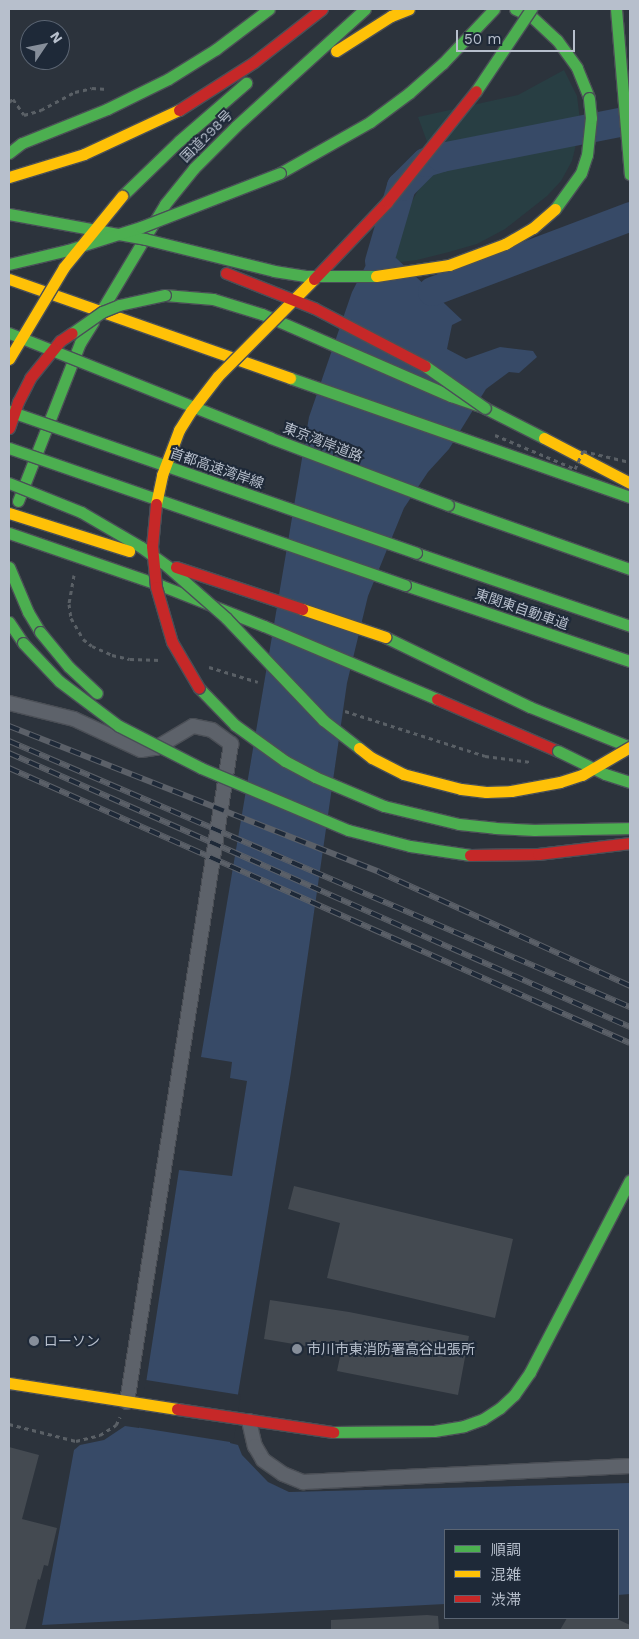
<!DOCTYPE html>
<html>
<head>
<meta charset="utf-8">
<style>
  body { margin:0 }
  #map { position:relative; width:639px; height:1639px; overflow:hidden; background:#2c333c; font-family:"Work Sans","Noto Sans JP",sans-serif }
  div>[style] { position:absolute }
  [style*='--x'] { left:calc(var(--x)*1px); top:calc(var(--y)*1px); width:calc(var(--w)*1px); rotate:calc(var(--a)*1deg) }
  .green>* { inset:0; background:#283e43 }
  .water>* { inset:0; background:#374a67 }
  .pier>* { inset:0; background:#2c333c; transform-origin:0 0 }
  .river>* { height:29px; margin:-14.5px; padding:0 14.5px; transform-origin:14.5px; border-radius:14.5px; background:#374a67 }
  .building>* { inset:0; background:#444a51 }
  .path>* { height:3px; margin-top:-1.5px; transform-origin:0; background:repeating-linear-gradient(90deg,#5a6066 0 4px,transparent 0 8px) }
  .roads { filter:drop-shadow(1px 0 #4b4f56) drop-shadow(-1px 0 #4b4f56) drop-shadow(0 1px #4b4f56) drop-shadow(0 -1px #4b4f56) }
  .street>* { height:14px; margin:-7px; padding:0 7px; transform-origin:7px; border-radius:7px; background:#5d626a }
  .fast>* { height:11px; margin:-5.5px; padding:0 5.5px; transform-origin:5.5px; border-radius:5.5px; background:#4caf50 }
  .slow>* { height:11px; margin:-5.5px; padding:0 5.5px; transform-origin:5.5px; border-radius:5.5px; background:#ffc107 }
  .jam>* { height:11px; margin:-5.5px; padding:0 5.5px; transform-origin:5.5px; border-radius:5.5px; background:#c62828 }
  .rail>* { height:5.5px; margin-top:-2.75px; transform-origin:0; background:repeating-linear-gradient(90deg,#1e2938 0 11px,#5b6068 0 22px); box-sizing:border-box; border-block:1px solid #5b6068 }
  .path-bridge>* { height:3px; margin-top:-1.5px; transform-origin:0; background:repeating-linear-gradient(90deg,#5a6066 0 4px,transparent 0 8px) }
  .bridges { filter:drop-shadow(1px 0 #494f57) drop-shadow(-1px 0 #494f57) drop-shadow(0 1px #494f57) drop-shadow(0 -1px #494f57) }
  .fast-bridge>* { height:11px; margin:-5.5px; padding:0 5.5px; transform-origin:5.5px; border-radius:5.5px; background:#4caf50 }
  .slow-bridge>* { height:11px; margin:-5.5px; padding:0 5.5px; transform-origin:5.5px; border-radius:5.5px; background:#ffc107 }
  .jam-bridge>* { height:11px; margin:-5.5px; padding:0 5.5px; transform-origin:5.5px; border-radius:5.5px; background:#c62828 }
  .dots>* { width:14px; height:14px; translate:-50% -50%; box-sizing:border-box; border:2px solid #1e2938; border-radius:50% }
  span { translate:-50% -50%; white-space:nowrap; text-align:center; line-height:1.15; -webkit-text-stroke:4px #1e2938; paint-order:stroke }
  .street-label { font-size:14px; color:#b7bfcc }
  .poi-label { font-size:14px; color:#b7bfcc }
  .left { translate:0 -50%; text-align:left }
  .frame { position:absolute; inset:0; border:10px solid #b7bfcc; pointer-events:none }
  .legend { position:absolute; left:444px; top:1529px; width:175px; height:90px; box-sizing:border-box; background:#1e2938; border:1px solid #5b6573; margin:0; padding:6px 9px; list-style:none; font-size:15px; color:#b7bfcc }
  .legend li { display:flex; align-items:center; gap:10px; height:25px }
  .legend b { width:25px; border:1px solid #5b6573 }
  .north { position:absolute; left:20px; top:20px; width:50px; height:50px; box-sizing:border-box; background:#1e2938; border:1px solid #5b6573; border-radius:50%; rotate:56deg; font-size:14px; font-weight:700; line-height:20px; text-align:center; color:#b7bfcc }
  .north::after { content:''; display:block; margin:auto; width:18px; height:22px; background:#868e9a; clip-path:polygon(50% 0,100% 100%,50% 72%,0 100%) }
  .scale { position:absolute; left:456px; top:30px; width:119px; height:22px; box-sizing:border-box; border:2px solid #b7bfcc; border-top:0; padding-left:6px; font-size:15px; line-height:18px; white-space:nowrap; color:#b7bfcc; -webkit-text-stroke:4px #1e2938; paint-order:stroke }
</style>
</head>
<body>
<div id="map">
  <div class="green">
    <div style="clip-path:polygon(564px 70px,577px 96px,580px 120px,429px 147px,418px 117px,518px 95px)"></div>
    <div style="clip-path:polygon(578px 136px,572px 161px,561px 181px,547px 196px,505px 229px,477px 244px,449px 252px,417px 260px,401px 262px,392px 260px,401px 221px,421px 185px,435px 173px,447px 166px)"></div>
  </div>
  <div class="water">
    <div style="clip-path:polygon(396px 258px,462px 320px,452px 325px,447px 349px,466px 359px,500px 347px,533px 351px,537px 357px,519px 373px,509px 372px,486px 389px,449px 449px,428px 472px,404px 508px,368px 596px,347px 683px,291px 1072px,230px 1443px,238px 1445px,242px 1455px,268px 1482px,289px 1492px,630px 1483px,630px 1594px,618px 1595px,618px 1530px,445px 1530px,445px 1604px,42px 1625px,74px 1450px,80px 1445px,104px 1440px,125px 1426px,139px 1428px,179px 1170px,232px 1176px,247px 1081px,230px 1078px,232px 1062px,201px 1057px,309px 417px,352px 292px,368px 261px)"></div>
  </div>
  <div class="pier">
    <div style="left:146px;top:1380px;width:96px;height:48px;rotate:9deg"></div>
  </div>
  <div class="river">
    <div style="--x:379;--y:261;--w:78;--a:-73.7"></div>
    <div style="--x:401;--y:186;--w:34;--a:-45"></div>
    <div style="--x:425;--y:162;--w:17;--a:-17"></div>
    <div style="--x:441;--y:157;--w:193;--a:-11.1"></div>
    <div style="--x:432;--y:291;--w:212;--a:-20.7"></div>
  </div>
  <div class="building">
    <div style="clip-path:polygon(294px 1186px,513px 1239px,495px 1318px,327px 1278px,340px 1223px,288px 1209px)"></div>
    <div style="clip-path:polygon(270px 1300px,349px 1312px,469px 1336px,458px 1395px,337px 1371px,341px 1352px,264px 1339px)"></div>
    <div style="clip-path:polygon(9px 1447px,39px 1455px,22px 1519px,57px 1528px,48px 1566px,44px 1565px,40px 1580px,38px 1579px,25px 1630px,9px 1630px)"></div>
    <div style="clip-path:polygon(427px 1615px,438px 1616px,439px 1630px,331px 1630px,331px 1620px)"></div>
    <div style="clip-path:polygon(567px 1618px,615px 1618px,630px 1625px,630px 1630px,560px 1630px)"></div>
  </div>
  <div class="path">
    <div style="--x:9;--y:102;--w:5;--a:-37"></div>
    <div style="--x:13;--y:99;--w:19;--a:55"></div>
    <div style="--x:24;--y:115;--w:18;--a:-16"></div>
    <div style="--x:41;--y:110;--w:38;--a:-28"></div>
    <div style="--x:75;--y:92;--w:17;--a:-13"></div>
    <div style="--x:92;--y:88;--w:15;--a:4"></div>
    <div style="--x:74;--y:575;--w:29;--a:100"></div>
    <div style="--x:69;--y:604;--w:14;--a:82"></div>
    <div style="--x:71;--y:618;--w:24;--a:60"></div>
    <div style="--x:83;--y:639;--w:11;--a:38"></div>
    <div style="--x:92;--y:646;--w:22;--a:24"></div>
    <div style="--x:112;--y:655;--w:18;--a:13"></div>
    <div style="--x:130;--y:659;--w:31;--a:2"></div>
    <div style="--x:209;--y:667;--w:51;--a:17"></div>
    <div style="--x:345;--y:711;--w:147;--a:17.8"></div>
    <div style="--x:485;--y:756;--w:46;--a:7.4"></div>
    <div style="--x:9;--y:1424;--w:69;--a:14.2"></div>
    <div style="--x:76;--y:1441;--w:25;--a:-14"></div>
    <div style="--x:100;--y:1435;--w:19;--a:-32"></div>
    <div style="--x:116;--y:1425;--w:9;--a:-63"></div>
  </div>
  <div class="roads">
    <div class="street">
      <div style="--x:9;--y:703;--w:67;--a:13.8"></div>
      <div style="--x:74;--y:719;--w:74;--a:24.8"></div>
      <div style="--x:141;--y:750;--w:15;--a:-8"></div>
      <div style="--x:156;--y:748;--w:43;--a:-30.7"></div>
      <div style="--x:193;--y:726;--w:19;--a:12"></div>
      <div style="--x:212;--y:730;--w:24;--a:36"></div>
      <div style="--x:231;--y:744;--w:666;--a:98.98"></div>
      <div style="--x:249;--y:1421;--w:26;--a:77"></div>
      <div style="--x:255;--y:1446;--w:16;--a:60"></div>
      <div style="--x:263;--y:1460;--w:24;--a:35"></div>
      <div style="--x:283;--y:1474;--w:22;--a:22"></div>
      <div style="--x:303;--y:1482;--w:327;--a:-2.8"></div>
    </div>
    <div class="fast">
      <div style="--x:515;--y:9;--w:17;--a:24"></div>
      <div style="--x:531;--y:16;--w:35;--a:43"></div>
      <div style="--x:557;--y:40;--w:34;--a:54"></div>
      <div style="--x:577;--y:68;--w:32;--a:68"></div>
      <div style="--x:616;--y:9;--w:166;--a:85.2"></div>
      <div style="--x:9;--y:153;--w:16;--a:-38"></div>
      <div style="--x:22;--y:143;--w:92;--a:-21.8"></div>
      <div style="--x:107;--y:109;--w:68;--a:-26.2"></div>
      <div style="--x:168;--y:79;--w:57;--a:-32"></div>
      <div style="--x:216;--y:49;--w:66;--a:-37"></div>
      <div style="--x:280;--y:173;--w:103;--a:-29.5"></div>
      <div style="--x:370;--y:122;--w:49;--a:-36.6"></div>
      <div style="--x:409;--y:93;--w:45;--a:-41.4"></div>
      <div style="--x:443;--y:63;--w:74;--a:-46.6"></div>
      <div style="--x:122;--y:196;--w:79;--a:-44"></div>
      <div style="--x:179;--y:141;--w:89;--a:-40.9"></div>
      <div style="--x:165;--y:295;--w:48;--a:4.8"></div>
      <div style="--x:213;--y:299;--w:51;--a:17"></div>
      <div style="--x:262;--y:314;--w:206;--a:23.5"></div>
      <div style="--x:451;--y:396;--w:36;--a:19"></div>
      <div style="--x:485;--y:408;--w:66;--a:27"></div>
      <div style="--x:101;--y:311;--w:125;--a:-59.1"></div>
      <div style="--x:165;--y:204;--w:46;--a:-51.1"></div>
      <div style="--x:194;--y:168;--w:59;--a:-45"></div>
      <div style="--x:236;--y:126;--w:174;--a:-42.2"></div>
      <div style="--x:290;--y:378;--w:360;--a:19.3"></div>
      <div style="--x:18;--y:501;--w:170;--a:-68.6"></div>
      <div style="--x:80;--y:343;--w:25;--a:-58"></div>
      <div style="--x:448;--y:505;--w:193;--a:19.4"></div>
      <div style="--x:9;--y:533;--w:160;--a:19"></div>
      <div style="--x:160;--y:585;--w:112;--a:21.5"></div>
      <div style="--x:264;--y:626;--w:188;--a:22.9"></div>
      <div style="--x:416;--y:553;--w:226;--a:18.8"></div>
      <div style="--x:9;--y:567;--w:49;--a:67.1"></div>
      <div style="--x:28;--y:612;--w:23;--a:59"></div>
      <div style="--x:405;--y:585;--w:237;--a:18.7"></div>
      <div style="--x:9;--y:622;--w:25;--a:56"></div>
      <div style="--x:385;--y:637;--w:161;--a:25.8"></div>
      <div style="--x:530;--y:707;--w:108;--a:21.8"></div>
      <div style="--x:199;--y:688;--w:52;--a:45.8"></div>
      <div style="--x:235;--y:725;--w:62;--a:35.8"></div>
      <div style="--x:285;--y:761;--w:34;--a:28"></div>
      <div style="--x:315;--y:777;--w:75;--a:22.8"></div>
      <div style="--x:384;--y:806;--w:77;--a:13.5"></div>
      <div style="--x:459;--y:824;--w:36;--a:6"></div>
      <div style="--x:495;--y:828;--w:40;--a:2.9"></div>
      <div style="--x:535;--y:830;--w:95;--a:-1.2"></div>
      <div style="--x:333;--y:1432;--w:101;--a:-0.6"></div>
      <div style="--x:434;--y:1431;--w:30;--a:-9"></div>
      <div style="--x:464;--y:1426;--w:20;--a:-20"></div>
      <div style="--x:483;--y:1419;--w:20;--a:-33"></div>
      <div style="--x:500;--y:1408;--w:19;--a:-43"></div>
      <div style="--x:514;--y:1395;--w:28;--a:-55"></div>
      <div style="--x:530;--y:1372;--w:216;--a:-62.5"></div>
    </div>
    <div class="slow">
      <div style="--x:336;--y:51;--w:65;--a:-32.5"></div>
      <div style="--x:391;--y:16;--w:19;--a:-21"></div>
      <div style="--x:9;--y:177;--w:78;--a:-17"></div>
      <div style="--x:84;--y:154;--w:105;--a:-24.9"></div>
      <div style="--x:9;--y:279;--w:298;--a:19.4"></div>
      <div style="--x:544;--y:438;--w:97;--a:27.6"></div>
      <div style="--x:9;--y:1383;--w:170;--a:8.8"></div>
    </div>
    <div class="jam">
      <div style="--x:179;--y:110;--w:89;--a:-32.6"></div>
      <div style="--x:254;--y:62;--w:86;--a:-37.9"></div>
      <div style="--x:437;--y:699;--w:132;--a:23.3"></div>
      <div style="--x:177;--y:1409;--w:158;--a:8.4"></div>
    </div>
  </div>
  <div class="rail">
    <div style="--x:9;--y:726;--w:398;--a:21.5"></div>
    <div style="--x:379;--y:872;--w:276;--a:24.4"></div>
    <div style="--x:9;--y:741;--w:676;--a:23.19"></div>
    <div style="--x:9;--y:753;--w:679;--a:23.81"></div>
    <div style="--x:9;--y:768;--w:679;--a:23.89"></div>
  </div>
  <div class="path-bridge">
    <div style="--x:495;--y:435;--w:87;--a:23"></div>
    <div style="--x:575;--y:469;--w:20;--a:-66"></div>
    <div style="--x:583;--y:451;--w:48;--a:13.2"></div>
  </div>
  <div class="bridges">
    <div class="fast-bridge">
      <div style="--x:476;--y:91;--w:99;--a:-56.1"></div>
      <div style="--x:555;--y:209;--w:44;--a:-54.2"></div>
      <div style="--x:581;--y:173;--w:19;--a:-72"></div>
      <div style="--x:587;--y:155;--w:37;--a:-84"></div>
      <div style="--x:591;--y:118;--w:20;--a:-96"></div>
      <div style="--x:9;--y:214;--w:138;--a:10.4"></div>
      <div style="--x:145;--y:239;--w:133;--a:13.9"></div>
      <div style="--x:274;--y:271;--w:32;--a:9"></div>
      <div style="--x:306;--y:276;--w:70;--a:0"></div>
      <div style="--x:9;--y:264;--w:61;--a:-13.3"></div>
      <div style="--x:68;--y:250;--w:77;--a:-17.5"></div>
      <div style="--x:141;--y:227;--w:149;--a:-21.2"></div>
      <div style="--x:9;--y:333;--w:282;--a:21.8"></div>
      <div style="--x:271;--y:438;--w:189;--a:20.7"></div>
      <div style="--x:72;--y:333;--w:37;--a:-35"></div>
      <div style="--x:102;--y:312;--w:18;--a:-22"></div>
      <div style="--x:119;--y:305;--w:47;--a:-12.3"></div>
      <div style="--x:425;--y:366;--w:73;--a:35"></div>
      <div style="--x:9;--y:411;--w:431;--a:19.2"></div>
      <div style="--x:9;--y:448;--w:419;--a:19.1"></div>
      <div style="--x:9;--y:483;--w:78;--a:21.9"></div>
      <div style="--x:81;--y:512;--w:69;--a:30.3"></div>
      <div style="--x:141;--y:547;--w:32;--a:36"></div>
      <div style="--x:167;--y:566;--w:79;--a:41.4"></div>
      <div style="--x:226;--y:618;--w:141;--a:46.4"></div>
      <div style="--x:323;--y:720;--w:46;--a:37.9"></div>
      <div style="--x:40;--y:632;--w:45;--a:50.4"></div>
      <div style="--x:69;--y:667;--w:38;--a:43"></div>
      <div style="--x:23;--y:643;--w:52;--a:46.5"></div>
      <div style="--x:59;--y:681;--w:75;--a:36.9"></div>
      <div style="--x:119;--y:726;--w:92;--a:27.1"></div>
      <div style="--x:201;--y:768;--w:160;--a:22.9"></div>
      <div style="--x:348;--y:830;--w:64;--a:14.5"></div>
      <div style="--x:410;--y:846;--w:61;--a:8.5"></div>
      <div style="--x:558;--y:751;--w:52;--a:26.1"></div>
      <div style="--x:605;--y:774;--w:26;--a:18"></div>
    </div>
    <div class="slow-bridge">
      <div style="--x:376;--y:276;--w:74;--a:-8.6"></div>
      <div style="--x:449;--y:265;--w:60;--a:-20.6"></div>
      <div style="--x:505;--y:244;--w:32;--a:-30"></div>
      <div style="--x:533;--y:228;--w:29;--a:-41"></div>
      <div style="--x:9;--y:359;--w:107;--a:-59.1"></div>
      <div style="--x:64;--y:267;--w:92;--a:-50.8"></div>
      <div style="--x:156;--y:504;--w:30;--a:-78"></div>
      <div style="--x:162;--y:475;--w:48;--a:-69.3"></div>
      <div style="--x:179;--y:430;--w:22;--a:-58"></div>
      <div style="--x:191;--y:411;--w:44;--a:-52.4"></div>
      <div style="--x:218;--y:376;--w:136;--a:-45.3"></div>
      <div style="--x:9;--y:513;--w:126;--a:17.6"></div>
      <div style="--x:302;--y:609;--w:88;--a:18.6"></div>
      <div style="--x:359;--y:748;--w:16;--a:38"></div>
      <div style="--x:372;--y:758;--w:35;--a:27"></div>
      <div style="--x:403;--y:774;--w:60;--a:14.5"></div>
      <div style="--x:461;--y:789;--w:25;--a:7"></div>
      <div style="--x:486;--y:792;--w:25;--a:-2"></div>
      <div style="--x:511;--y:791;--w:50;--a:-10.4"></div>
      <div style="--x:560;--y:782;--w:23;--a:-18"></div>
      <div style="--x:582;--y:775;--w:56;--a:-30.3"></div>
    </div>
    <div class="jam-bridge">
      <div style="--x:226;--y:273;--w:95;--a:21.7"></div>
      <div style="--x:314;--y:308;--w:125;--a:27.6"></div>
      <div style="--x:314;--y:279;--w:106;--a:-46.5"></div>
      <div style="--x:387;--y:202;--w:142;--a:-51.3"></div>
      <div style="--x:9;--y:428;--w:28;--a:-71"></div>
      <div style="--x:18;--y:402;--w:27;--a:-63"></div>
      <div style="--x:30;--y:378;--w:48;--a:-51"></div>
      <div style="--x:60;--y:341;--w:14;--a:-34"></div>
      <div style="--x:156;--y:504;--w:42;--a:95.4"></div>
      <div style="--x:152;--y:546;--w:41;--a:84.4"></div>
      <div style="--x:156;--y:587;--w:57;--a:73.8"></div>
      <div style="--x:172;--y:642;--w:53;--a:59.6"></div>
      <div style="--x:176;--y:567;--w:133;--a:18.4"></div>
      <div style="--x:470;--y:855;--w:68;--a:-0.8"></div>
      <div style="--x:538;--y:854;--w:93;--a:-6.8"></div>
    </div>
  </div>
  <div class="dots">
    <div style="left:34px;top:1341px;background:#868e9a"></div>
    <div style="left:297px;top:1349px;background:#868e9a"></div>
  </div>
  <div class="street-label">
    <span style="left:206px;top:136px;rotate:-45deg">国道298号</span>
    <span style="left:323px;top:442px;rotate:21deg">東京湾岸道路</span>
    <span style="left:217px;top:468px;rotate:19deg">首都高速湾岸線</span>
    <span style="left:522px;top:609px;rotate:19deg">東関東自動車道</span>
  </div>
  <div class="poi-label">
    <span class="left" style="left:44px;top:1341px">ローソン</span>
    <span class="left" style="left:307px;top:1349px">市川市東消防署高谷出張所</span>
  </div>
  <div class="frame"></div>
  <ul class="legend">
  <li><b style="height:6px;background:#4caf50"></b>順調</li>
  <li><b style="height:6px;background:#ffc107"></b>混雑</li>
  <li><b style="height:6px;background:#c62828"></b>渋滞</li>
  </ul>
  <div class="north">N</div>
  <div class="scale">50 m</div>
</div>
</body>
</html>
